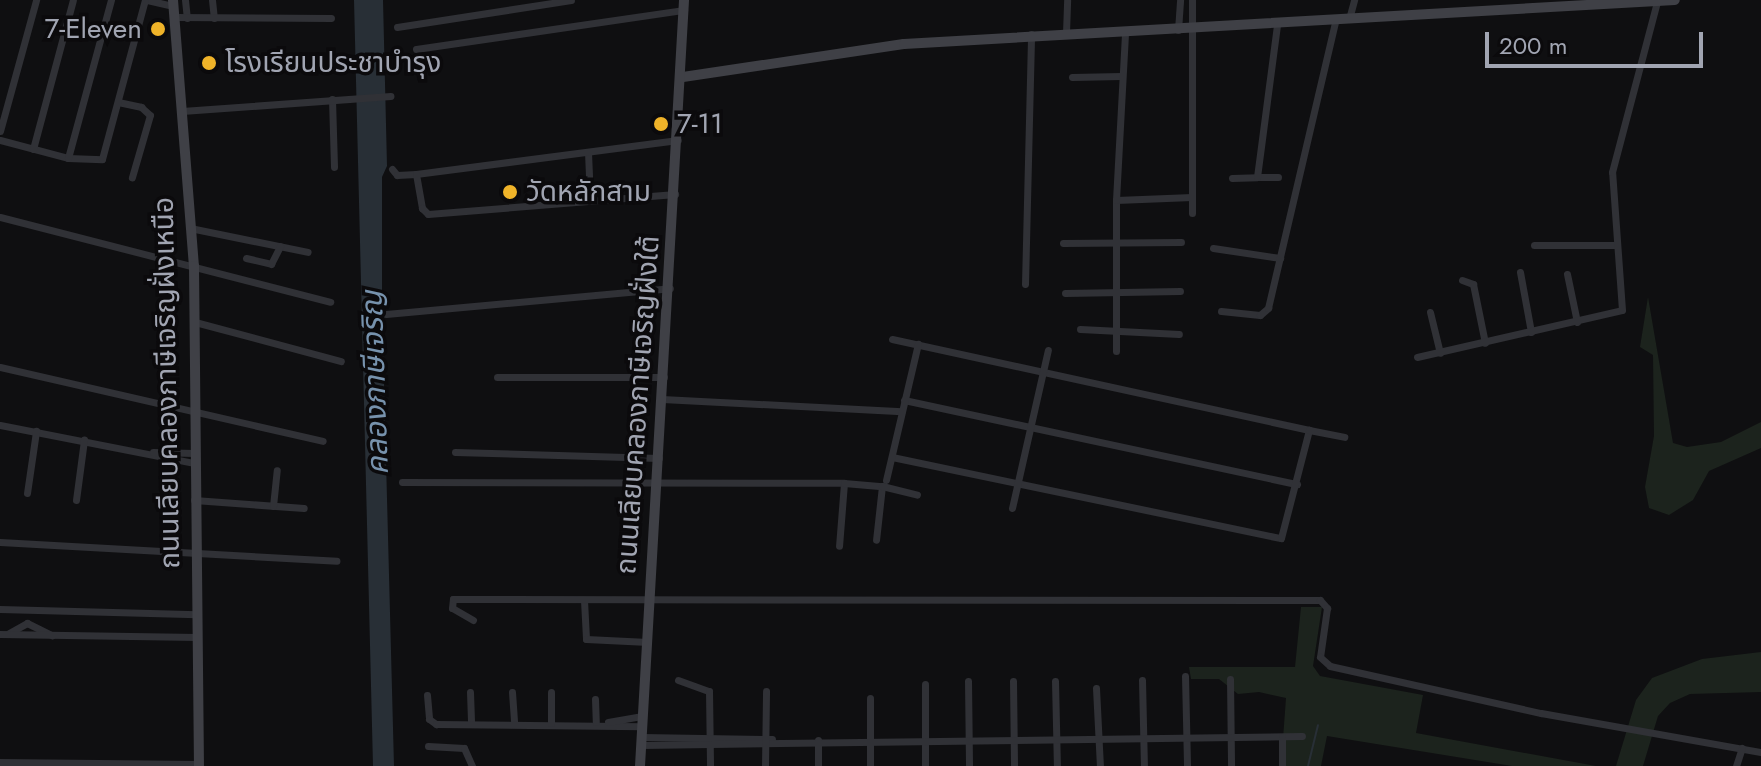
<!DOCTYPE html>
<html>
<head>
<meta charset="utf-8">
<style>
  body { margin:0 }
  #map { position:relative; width:1761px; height:766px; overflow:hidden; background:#0f0f11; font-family:Jost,"Noto Sans Thai",sans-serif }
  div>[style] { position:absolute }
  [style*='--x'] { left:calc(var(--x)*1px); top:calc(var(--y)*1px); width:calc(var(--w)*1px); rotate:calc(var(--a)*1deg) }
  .green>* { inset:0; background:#1c231d }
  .water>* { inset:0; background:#282f36 }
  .stream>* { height:2px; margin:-1px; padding:0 1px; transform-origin:1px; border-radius:1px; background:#282f36 }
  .street>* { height:7px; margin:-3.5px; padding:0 3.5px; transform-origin:3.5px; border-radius:3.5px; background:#303136 }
  .secondary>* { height:10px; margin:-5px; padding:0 5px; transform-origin:5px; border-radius:5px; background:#3f4046 }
  .dots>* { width:22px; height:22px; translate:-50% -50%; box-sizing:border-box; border:4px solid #0b0a0c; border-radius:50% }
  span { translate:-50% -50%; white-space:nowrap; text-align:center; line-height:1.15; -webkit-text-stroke:7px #0b0a0c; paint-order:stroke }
  .poi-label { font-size:28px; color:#a1a5b2 }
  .right { translate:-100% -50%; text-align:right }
  .left { translate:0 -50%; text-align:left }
  .street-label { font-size:28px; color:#a1a5b2 }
  .water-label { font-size:30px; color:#7792ad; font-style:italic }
  .scale { position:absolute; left:1485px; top:32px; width:218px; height:36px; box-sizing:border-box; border:4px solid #a1a5b2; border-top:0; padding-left:10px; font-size:24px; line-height:28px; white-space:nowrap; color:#a1a5b2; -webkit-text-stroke:6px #0b0a0c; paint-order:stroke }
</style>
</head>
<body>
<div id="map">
  <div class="green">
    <div style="clip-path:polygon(1648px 297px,1673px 443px,1687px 447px,1721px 442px,1761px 422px,1761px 448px,1709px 471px,1693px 500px,1669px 515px,1649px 508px,1645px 487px,1654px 436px,1653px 355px,1640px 347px)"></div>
    <div style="clip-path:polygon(1301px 607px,1322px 607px,1313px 666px,1320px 676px,1423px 695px,1416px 733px,1596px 766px,1512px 766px,1327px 736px,1321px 766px,1281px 766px,1286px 698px,1259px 692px,1238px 694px,1219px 679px,1191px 679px,1189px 667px,1295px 667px)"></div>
    <div style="clip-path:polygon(1761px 652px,1761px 692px,1690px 694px,1670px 703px,1658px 716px,1643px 766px,1616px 766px,1636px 700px,1652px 678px,1702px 659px)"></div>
  </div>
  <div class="water">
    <div style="clip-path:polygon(354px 0,383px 0,387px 166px,382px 177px,382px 307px,394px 766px,373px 766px)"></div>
  </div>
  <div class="stream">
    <div style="--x:1308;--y:766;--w:42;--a:-76.3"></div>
  </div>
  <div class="street">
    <div style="--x:147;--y:0;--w:27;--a:13"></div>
    <div style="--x:185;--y:0;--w:18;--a:84"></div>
    <div style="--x:212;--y:0;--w:18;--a:84"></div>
    <div style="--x:175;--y:17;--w:156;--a:0.4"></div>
    <div style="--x:1349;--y:19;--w:20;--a:-75"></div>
    <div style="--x:397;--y:27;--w:176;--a:-8.8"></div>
    <div style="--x:1178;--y:30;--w:30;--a:-86"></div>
    <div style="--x:1066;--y:33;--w:33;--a:-88"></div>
    <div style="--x:416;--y:49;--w:271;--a:-8.3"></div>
    <div style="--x:1072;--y:77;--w:49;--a:-1.2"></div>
    <div style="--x:332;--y:99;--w:68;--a:88.3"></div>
    <div style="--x:118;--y:102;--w:24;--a:12"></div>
    <div style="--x:141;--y:107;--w:12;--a:42"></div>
    <div style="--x:150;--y:115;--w:65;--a:106.2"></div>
    <div style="--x:182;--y:111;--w:209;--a:-4.1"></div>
    <div style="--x:0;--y:131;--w:136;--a:-74.6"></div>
    <div style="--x:0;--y:140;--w:70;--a:14.8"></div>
    <div style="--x:68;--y:158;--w:34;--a:2"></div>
    <div style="--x:102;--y:159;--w:165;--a:-74.9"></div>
    <div style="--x:33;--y:149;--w:154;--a:-75"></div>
    <div style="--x:588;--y:152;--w:47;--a:87.6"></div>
    <div style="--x:68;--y:158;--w:164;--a:-74.8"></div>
    <div style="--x:392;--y:169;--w:8;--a:50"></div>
    <div style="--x:397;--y:175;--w:19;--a:-3"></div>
    <div style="--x:416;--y:174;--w:264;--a:-7.4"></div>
    <div style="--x:416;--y:174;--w:35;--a:80"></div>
    <div style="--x:422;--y:208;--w:8;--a:45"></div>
    <div style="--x:428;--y:214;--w:248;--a:-4.6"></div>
    <div style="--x:1257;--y:177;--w:21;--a:0"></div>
    <div style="--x:1232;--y:178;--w:25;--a:-2"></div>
    <div style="--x:1257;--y:177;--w:152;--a:-82.5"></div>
    <div style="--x:1116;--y:200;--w:76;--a:-2.3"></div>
    <div style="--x:1192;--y:213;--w:213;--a:-90"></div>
    <div style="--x:0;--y:217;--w:341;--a:14.4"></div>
    <div style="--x:190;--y:228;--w:120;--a:11.5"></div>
    <div style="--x:1063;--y:243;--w:118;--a:-0.5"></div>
    <div style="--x:1534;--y:245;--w:81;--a:0"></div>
    <div style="--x:1213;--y:248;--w:68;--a:8.5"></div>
    <div style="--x:246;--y:258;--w:26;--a:13"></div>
    <div style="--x:271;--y:264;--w:20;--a:-63"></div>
    <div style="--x:1520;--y:272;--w:61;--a:79.6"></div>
    <div style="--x:1567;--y:274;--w:49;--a:78.2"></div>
    <div style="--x:1462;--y:280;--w:12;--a:20"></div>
    <div style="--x:1473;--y:284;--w:60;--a:78.5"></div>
    <div style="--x:1025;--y:284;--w:250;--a:-88.6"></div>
    <div style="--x:1065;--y:293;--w:115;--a:-1"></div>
    <div style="--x:1221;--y:311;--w:39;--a:6"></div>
    <div style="--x:1260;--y:315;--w:11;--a:-41"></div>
    <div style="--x:1268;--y:308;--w:294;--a:-76.8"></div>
    <div style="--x:1430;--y:312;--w:42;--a:76.3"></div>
    <div style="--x:386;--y:314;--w:285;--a:-5.2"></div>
    <div style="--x:195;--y:322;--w:151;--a:15"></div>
    <div style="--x:1080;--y:329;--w:99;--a:2.9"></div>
    <div style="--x:892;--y:339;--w:427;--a:12.3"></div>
    <div style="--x:1116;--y:351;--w:151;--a:-90"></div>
    <div style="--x:1116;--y:200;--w:167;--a:-86.9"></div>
    <div style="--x:1417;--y:357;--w:210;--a:-12.9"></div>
    <div style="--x:1622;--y:310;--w:138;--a:-94.1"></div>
    <div style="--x:1612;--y:172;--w:176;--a:-75.2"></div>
    <div style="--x:0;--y:367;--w:331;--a:12.9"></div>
    <div style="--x:497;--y:377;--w:167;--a:0"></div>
    <div style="--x:662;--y:399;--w:240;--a:2.9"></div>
    <div style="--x:904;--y:400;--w:402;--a:12.1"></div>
    <div style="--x:0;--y:425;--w:197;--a:11.1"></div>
    <div style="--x:153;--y:452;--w:41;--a:1.4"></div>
    <div style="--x:455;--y:452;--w:204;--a:1.7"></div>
    <div style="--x:892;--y:457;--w:397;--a:11.8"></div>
    <div style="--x:1281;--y:538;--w:112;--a:-75.5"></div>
    <div style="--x:1309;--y:430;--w:36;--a:11"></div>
    <div style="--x:886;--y:480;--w:140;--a:-76.8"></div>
    <div style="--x:402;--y:482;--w:442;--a:0.1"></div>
    <div style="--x:844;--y:483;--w:63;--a:94.5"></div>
    <div style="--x:844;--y:483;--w:38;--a:5"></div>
    <div style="--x:882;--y:486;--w:54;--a:96.3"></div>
    <div style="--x:882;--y:486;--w:36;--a:14"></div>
    <div style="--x:27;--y:493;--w:63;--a:-81.7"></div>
    <div style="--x:76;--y:500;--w:61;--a:-82.4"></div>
    <div style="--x:194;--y:500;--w:110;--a:4.2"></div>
    <div style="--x:273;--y:506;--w:36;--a:-84"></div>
    <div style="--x:1012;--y:508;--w:162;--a:-77.2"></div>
    <div style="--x:0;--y:542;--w:337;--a:3.2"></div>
    <div style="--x:584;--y:600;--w:39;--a:87"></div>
    <div style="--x:586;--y:639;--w:62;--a:2.8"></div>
    <div style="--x:0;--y:609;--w:197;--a:1.5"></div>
    <div style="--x:473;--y:620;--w:24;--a:-150"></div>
    <div style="--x:452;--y:608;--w:9;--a:-84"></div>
    <div style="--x:453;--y:599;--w:867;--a:0.07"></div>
    <div style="--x:1320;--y:600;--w:11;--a:49"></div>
    <div style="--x:1327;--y:608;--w:49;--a:98.1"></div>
    <div style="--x:1320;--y:657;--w:13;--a:42"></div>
    <div style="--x:1330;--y:666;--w:216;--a:12.6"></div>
    <div style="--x:1541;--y:713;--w:223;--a:10.1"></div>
    <div style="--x:9;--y:633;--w:21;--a:-29"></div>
    <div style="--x:27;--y:623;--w:28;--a:26"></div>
    <div style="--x:0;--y:634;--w:197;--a:0.9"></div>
    <div style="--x:1185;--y:676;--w:90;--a:88.7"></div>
    <div style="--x:1230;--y:679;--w:87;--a:89.3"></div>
    <div style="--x:678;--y:680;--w:33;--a:20"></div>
    <div style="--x:709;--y:691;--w:75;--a:89.2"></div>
    <div style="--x:1142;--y:680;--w:86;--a:88.7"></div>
    <div style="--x:968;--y:681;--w:85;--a:89.3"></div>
    <div style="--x:1013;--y:681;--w:85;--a:89.3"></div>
    <div style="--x:1055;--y:681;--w:85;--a:88.7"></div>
    <div style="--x:925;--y:684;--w:82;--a:90"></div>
    <div style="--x:1096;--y:688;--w:78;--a:87.1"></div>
    <div style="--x:470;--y:692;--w:32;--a:88"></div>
    <div style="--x:512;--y:692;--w:31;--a:86"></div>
    <div style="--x:427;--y:695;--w:24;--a:85"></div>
    <div style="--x:429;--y:719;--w:9;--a:36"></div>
    <div style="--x:436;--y:724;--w:206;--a:0.6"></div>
    <div style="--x:595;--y:699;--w:23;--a:88"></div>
    <div style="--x:608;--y:722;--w:35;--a:-10"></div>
    <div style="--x:551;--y:723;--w:31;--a:-90"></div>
    <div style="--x:642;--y:737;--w:130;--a:0.9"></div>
    <div style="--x:642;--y:745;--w:660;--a:-0.78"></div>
    <div style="--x:428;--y:746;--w:36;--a:3"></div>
    <div style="--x:464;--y:748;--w:20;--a:66"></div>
    <div style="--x:0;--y:762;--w:199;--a:0.6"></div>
    <div style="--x:765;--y:766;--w:75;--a:-89.2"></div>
    <div style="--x:818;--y:766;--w:26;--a:-90"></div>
    <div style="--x:870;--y:766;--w:68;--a:-90"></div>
    <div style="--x:1282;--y:766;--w:29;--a:-90"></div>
    <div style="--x:1736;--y:766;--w:19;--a:-72"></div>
  </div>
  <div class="secondary">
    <div style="--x:173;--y:0;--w:267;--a:85.5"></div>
    <div style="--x:194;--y:266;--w:500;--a:89.43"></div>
    <div style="--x:683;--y:77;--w:223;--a:-8.5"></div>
    <div style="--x:904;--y:44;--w:772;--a:-3.27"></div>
    <div style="--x:640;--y:766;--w:767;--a:-86.71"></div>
  </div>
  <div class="dots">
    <div style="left:158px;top:29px;background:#efb329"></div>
    <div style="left:209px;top:63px;background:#efb329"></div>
    <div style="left:661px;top:124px;background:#efb329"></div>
    <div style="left:510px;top:192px;background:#efb329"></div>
  </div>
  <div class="poi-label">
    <span class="right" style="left:142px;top:29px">7-Eleven</span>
    <span class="left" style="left:225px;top:63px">โรงเรียนประชาบำรุง</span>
    <span class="left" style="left:677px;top:124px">7-11</span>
    <span class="left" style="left:526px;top:192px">วัดหลักสาม</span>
  </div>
  <div class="street-label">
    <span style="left:167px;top:383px;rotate:-91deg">ถนนเลียบคลองภาษีเจริญฝั่งเหนือ</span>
    <span style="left:638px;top:405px;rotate:-86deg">ถนนเลียบคลองภาษีเจริญฝั่งใต้</span>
  </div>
  <div class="water-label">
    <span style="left:375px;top:383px;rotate:-92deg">คลองภาษีเจริญ</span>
  </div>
  <div class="scale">200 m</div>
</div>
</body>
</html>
